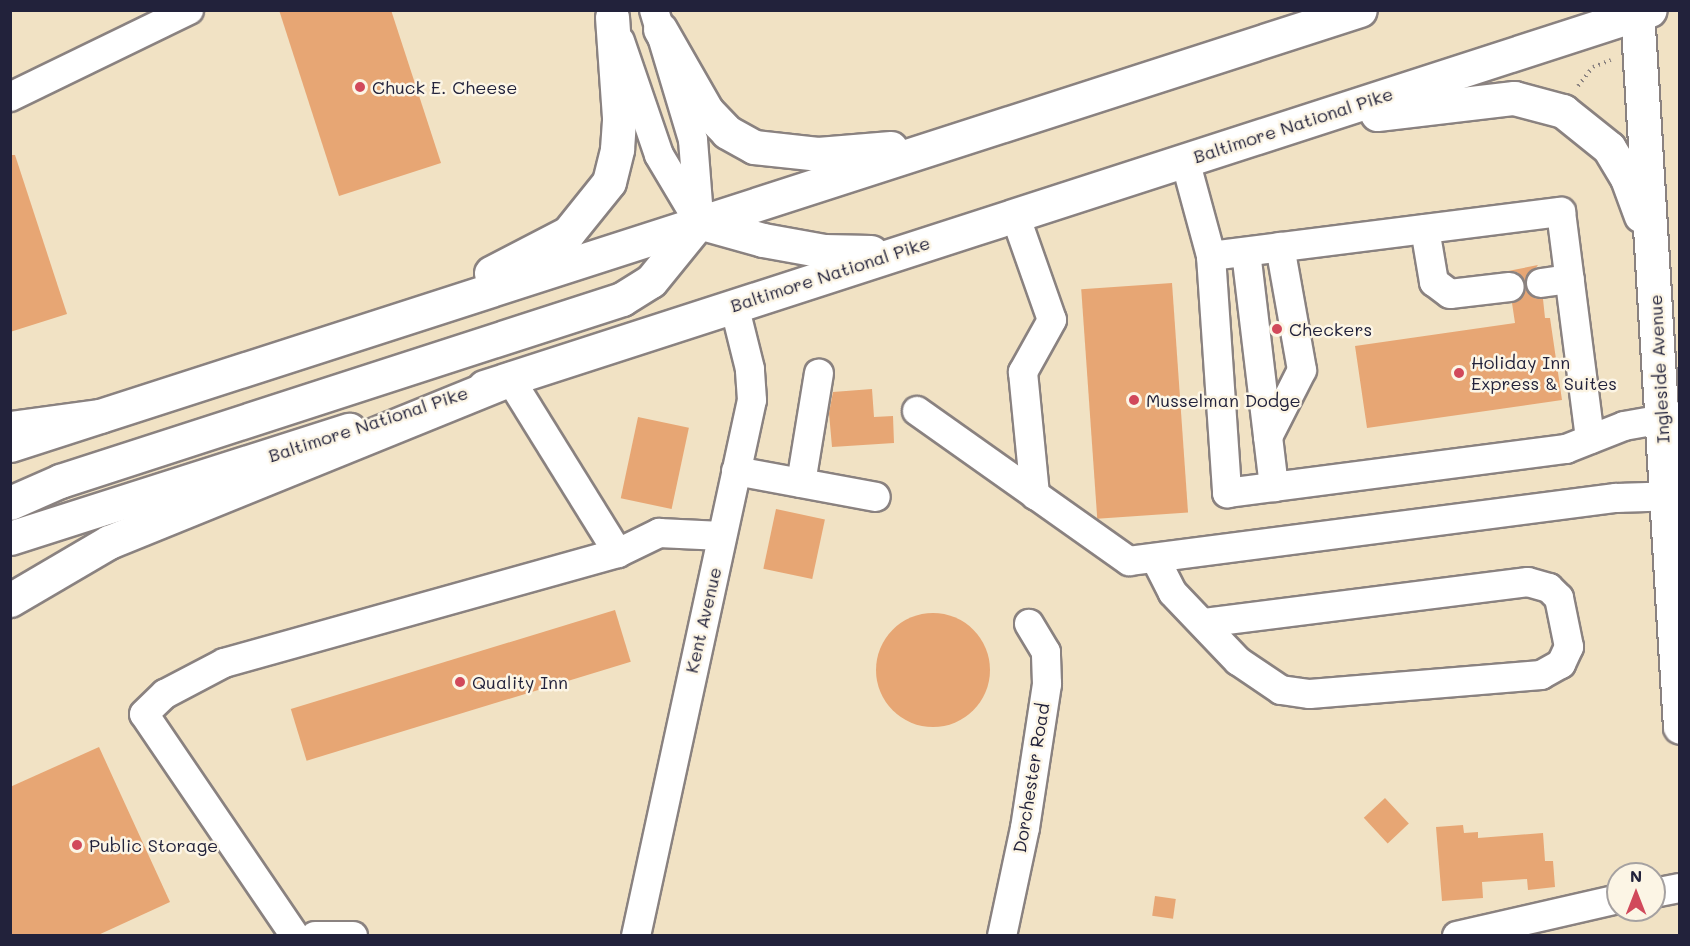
<!DOCTYPE html>
<html>
<head>
<meta charset="utf-8">
<style>
  body { margin:0 }
  #map { position:relative; width:1690px; height:946px; overflow:hidden; background:#f1e2c4; font-family:Mali,sans-serif }
  div>[style] { position:absolute }
  [style*='--x'] { left:calc(var(--x)*1px); top:calc(var(--y)*1px); width:calc(var(--w)*1px); rotate:calc(var(--a)*1deg) }
  .building>* { inset:0; background:#e7a674; transform-origin:0 0 }
  .round { border-radius:50% }
  .path>* { height:4px; margin-top:-2px; transform-origin:0; background:repeating-linear-gradient(90deg,#8a8280 0 1.5px,transparent 0 6px) }
  .roads { filter:drop-shadow(2px 0 #8a8280) drop-shadow(-2px 0 #8a8280) drop-shadow(0 2px #8a8280) drop-shadow(0 -2px #8a8280) }
  .minor>* { height:28px; margin:-14px; padding:0 14px; transform-origin:14px; border-radius:14px; background:#fff }
  .major>* { height:33px; margin:-16.5px; padding:0 16.5px; transform-origin:16.5px; border-radius:16.5px; background:#fff }
  .highway>* { height:33px; margin:-16.5px; padding:0 16.5px; transform-origin:16.5px; border-radius:16.5px; background:#fff }
  .dots>* { width:16px; height:16px; translate:-50% -50%; box-sizing:border-box; border:3px solid #fcf5e5; border-radius:50% }
  span { translate:-50% -50%; white-space:nowrap; text-align:center; line-height:1.15; -webkit-text-stroke:5px #fcf5e5; paint-order:stroke }
  .poi-label { font-size:18px; color:#22223b }
  .left { translate:0 -50%; text-align:left }
  .street-label { font-size:18px; color:#22223b }
  .frame { position:absolute; inset:0; border:12px solid #22223b; pointer-events:none }
  .north { position:absolute; left:1606px; top:862px; width:60px; height:60px; box-sizing:border-box; background:#fcf5e5; border:2px solid #a5a1a1; border-radius:50%; rotate:0deg; font-size:16px; font-weight:700; line-height:24px; text-align:center; color:#22223b }
  .north::after { content:''; display:block; margin:auto; width:21px; height:27px; background:#d1495b; clip-path:polygon(50% 0,100% 100%,50% 72%,0 100%) }
</style>
</head>
<body>
<div id="map">
  <div class="building">
    <div style="clip-path:polygon(279px 10px,391px 10px,441px 163px,339px 196px)"></div>
    <div style="clip-path:polygon(10px 155px,15px 155px,67px 314px,10px 332px)"></div>
    <div style="clip-path:polygon(1538px 265px,1525px 282px,1517px 272px,1508px 271px)"></div>
    <div style="left:1172px;top:283px;width:230px;height:91px;rotate:86deg"></div>
    <div style="clip-path:polygon(1526px 289px,1534px 298px,1543px 299px,1545px 318px,1550px 318px,1562px 400px,1367px 428px,1355px 346px,1515px 323px,1512px 303px,1520px 300px)"></div>
    <div style="clip-path:polygon(872px 389px,874px 417px,893px 416px,894px 443px,832px 447px,829px 413px,833px 392px)"></div>
    <div style="left:638px;top:417px;width:52px;height:83px;rotate:12deg"></div>
    <div style="left:776px;top:509px;width:50px;height:61px;rotate:12deg"></div>
    <div style="left:615px;top:610px;width:54px;height:339px;rotate:73deg"></div>
    <div class="round" style="left:876px;top:613px;width:114px;height:114px"></div>
    <div style="clip-path:polygon(99px 747px,170px 902px,96px 936px,10px 936px,10px 787px)"></div>
    <div style="left:1385px;top:798px;width:35px;height:29px;rotate:47deg"></div>
    <div style="clip-path:polygon(1463px 825px,1464px 833px,1478px 832px,1478px 838px,1543px 833px,1545px 861px,1553px 861px,1555px 887px,1528px 890px,1527px 879px,1482px 882px,1483px 898px,1442px 901px,1436px 827px)"></div>
    <div style="left:1155px;top:896px;width:21px;height:20px;rotate:8deg"></div>
  </div>
  <div class="path">
    <div style="--x:1578;--y:86;--w:24;--a:-52"></div>
    <div style="--x:1593;--y:67;--w:19;--a:-21"></div>
  </div>
  <div class="roads">
    <div class="minor">
      <div style="--x:654;--y:10;--w:136;--a:73.3"></div>
      <div style="--x:693;--y:140;--w:77;--a:85.5"></div>
      <div style="--x:620;--y:41;--w:120;--a:71.1"></div>
      <div style="--x:659;--y:155;--w:78;--a:59.2"></div>
      <div style="--x:10;--y:97;--w:199;--a:-25.9"></div>
      <div style="--x:1185;--y:160;--w:99;--a:74.8"></div>
      <div style="--x:1211;--y:256;--w:238;--a:86.1"></div>
      <div style="--x:1227;--y:493;--w:342;--a:-7.4"></div>
      <div style="--x:1566;--y:449;--w:62;--a:-21.6"></div>
      <div style="--x:1624;--y:426;--w:57;--a:-10.1"></div>
      <div style="--x:1015;--y:215;--w:111;--a:70.6"></div>
      <div style="--x:1052;--y:320;--w:60;--a:119.1"></div>
      <div style="--x:1023;--y:372;--w:124;--a:84.4"></div>
      <div style="--x:1425;--y:229;--w:54;--a:80.4"></div>
      <div style="--x:1434;--y:282;--w:20;--a:37"></div>
      <div style="--x:1450;--y:294;--w:60;--a:-6.7"></div>
      <div style="--x:1246;--y:252;--w:237;--a:83.2"></div>
      <div style="--x:1211;--y:256;--w:353;--a:-7.2"></div>
      <div style="--x:1561;--y:212;--w:229;--a:82.7"></div>
      <div style="--x:1541;--y:283;--w:29;--a:-8"></div>
      <div style="--x:917;--y:411;--w:260;--a:35.3"></div>
      <div style="--x:1129;--y:561;--w:491;--a:-7.4"></div>
      <div style="--x:1616;--y:498;--w:64;--a:-1.8"></div>
      <div style="--x:1268;--y:437;--w:75;--a:-63.1"></div>
      <div style="--x:1302;--y:370;--w:125;--a:-100.1"></div>
      <div style="--x:736;--y:471;--w:142;--a:10.5"></div>
      <div style="--x:801;--y:483;--w:111;--a:-80.7"></div>
      <div style="--x:618;--y:553;--w:46;--a:-26"></div>
      <div style="--x:659;--y:533;--w:63;--a:2.7"></div>
      <div style="--x:1155;--y:558;--w:39;--a:63"></div>
      <div style="--x:1173;--y:593;--w:94;--a:46.3"></div>
      <div style="--x:1238;--y:661;--w:52;--a:34"></div>
      <div style="--x:1281;--y:690;--w:29;--a:8"></div>
      <div style="--x:1310;--y:694;--w:232;--a:-4.7"></div>
      <div style="--x:1541;--y:675;--w:23;--a:-29"></div>
      <div style="--x:1561;--y:664;--w:19;--a:-65"></div>
      <div style="--x:1569;--y:647;--w:50;--a:-101.5"></div>
      <div style="--x:1559;--y:598;--w:14;--a:-135"></div>
      <div style="--x:1549;--y:588;--w:22;--a:-164"></div>
      <div style="--x:1528;--y:582;--w:328;--a:172.8"></div>
      <div style="--x:1654;--y:893;--w:26;--a:-11"></div>
      <div style="--x:295;--y:936;--w:268;--a:-124.2"></div>
      <div style="--x:144;--y:714;--w:29;--a:-44"></div>
      <div style="--x:165;--y:694;--w:67;--a:-27.7"></div>
      <div style="--x:224;--y:663;--w:409;--a:-15.6"></div>
      <div style="--x:618;--y:553;--w:205;--a:-121.8"></div>
      <div style="--x:315;--y:936;--w:38;--a:0"></div>
      <div style="--x:636;--y:936;--w:548;--a:-77.79"></div>
      <div style="--x:752;--y:400;--w:31;--a:-94"></div>
      <div style="--x:750;--y:369;--w:66;--a:-104"></div>
      <div style="--x:1002;--y:936;--w:110;--a:-78"></div>
      <div style="--x:1025;--y:828;--w:146;--a:-81.3"></div>
      <div style="--x:1047;--y:684;--w:32;--a:-92"></div>
      <div style="--x:1046;--y:652;--w:33;--a:-121"></div>
      <div style="--x:1457;--y:936;--w:165;--a:-12.9"></div>
    </div>
    <div class="major">
      <div style="--x:1637;--y:10;--w:718;--a:86.57"></div>
      <div style="--x:660;--y:29;--w:95;--a:60.2"></div>
      <div style="--x:707;--y:111;--w:29;--a:46"></div>
      <div style="--x:727;--y:132;--w:31;--a:29"></div>
      <div style="--x:754;--y:147;--w:64;--a:6.2"></div>
      <div style="--x:818;--y:154;--w:73;--a:-4.7"></div>
      <div style="--x:1377;--y:114;--w:138;--a:-6.7"></div>
      <div style="--x:1514;--y:98;--w:51;--a:14.9"></div>
      <div style="--x:1563;--y:111;--w:59;--a:38.8"></div>
      <div style="--x:1609;--y:148;--w:35;--a:59"></div>
      <div style="--x:1627;--y:178;--w:40;--a:69.8"></div>
      <div style="--x:699;--y:222;--w:66;--a:15.7"></div>
      <div style="--x:763;--y:240;--w:62;--a:10.2"></div>
      <div style="--x:824;--y:251;--w:47;--a:1.2"></div>
      <div style="--x:491;--y:273;--w:87;--a:-27.5"></div>
      <div style="--x:568;--y:233;--w:65;--a:-51.2"></div>
      <div style="--x:609;--y:182;--w:34;--a:-76"></div>
      <div style="--x:617;--y:149;--w:32;--a:-86"></div>
      <div style="--x:619;--y:117;--w:100;--a:-94"></div>
      <div style="--x:484;--y:387;--w:1225;--a:-17.92"></div>
      <div style="--x:10;--y:445;--w:1418;--a:-17.86"></div>
      <div style="--x:10;--y:503;--w:55;--a:-23.7"></div>
      <div style="--x:60;--y:481;--w:591;--a:-17.94"></div>
      <div style="--x:622;--y:299;--w:34;--a:-32"></div>
      <div style="--x:651;--y:281;--w:76;--a:-50.9"></div>
      <div style="--x:10;--y:538;--w:356;--a:-17.7"></div>
    </div>
    <div class="highway">
      <div style="--x:10;--y:428;--w:91;--a:-7.6"></div>
      <div style="--x:10;--y:600;--w:115;--a:-30.4"></div>
      <div style="--x:109;--y:542;--w:433;--a:-22.1"></div>
    </div>
  </div>
  <div class="dots">
    <div style="left:360px;top:87px;background:#d1495b"></div>
    <div style="left:1277px;top:329px;background:#d1495b"></div>
    <div style="left:1459px;top:373px;background:#d1495b"></div>
    <div style="left:1134px;top:400px;background:#d1495b"></div>
    <div style="left:460px;top:682px;background:#d1495b"></div>
    <div style="left:77px;top:845px;background:#d1495b"></div>
  </div>
  <div class="poi-label">
    <span class="left" style="left:372px;top:87px">Chuck E. Cheese</span>
    <span class="left" style="left:1289px;top:329px">Checkers</span>
    <span class="left" style="left:1471px;top:373px">Holiday Inn<br>Express &amp; Suites</span>
    <span class="left" style="left:1146px;top:400px">Musselman Dodge</span>
    <span class="left" style="left:472px;top:682px">Quality Inn</span>
    <span class="left" style="left:89px;top:845px">Public Storage</span>
  </div>
  <div class="street-label">
    <span style="left:1293px;top:125px;rotate:-18deg">Baltimore National Pike</span>
    <span style="left:830px;top:274px;rotate:-18deg">Baltimore National Pike</span>
    <span style="left:1659px;top:369px;rotate:-93deg">Ingleside Avenue</span>
    <span style="left:368px;top:424px;rotate:-18deg">Baltimore National Pike</span>
    <span style="left:703px;top:620px;rotate:-77deg">Kent Avenue</span>
    <span style="left:1031px;top:778px;rotate:-81deg">Dorchester Road</span>
  </div>
  <div class="frame"></div>
  <div class="north">N</div>
</div>
</body>
</html>
